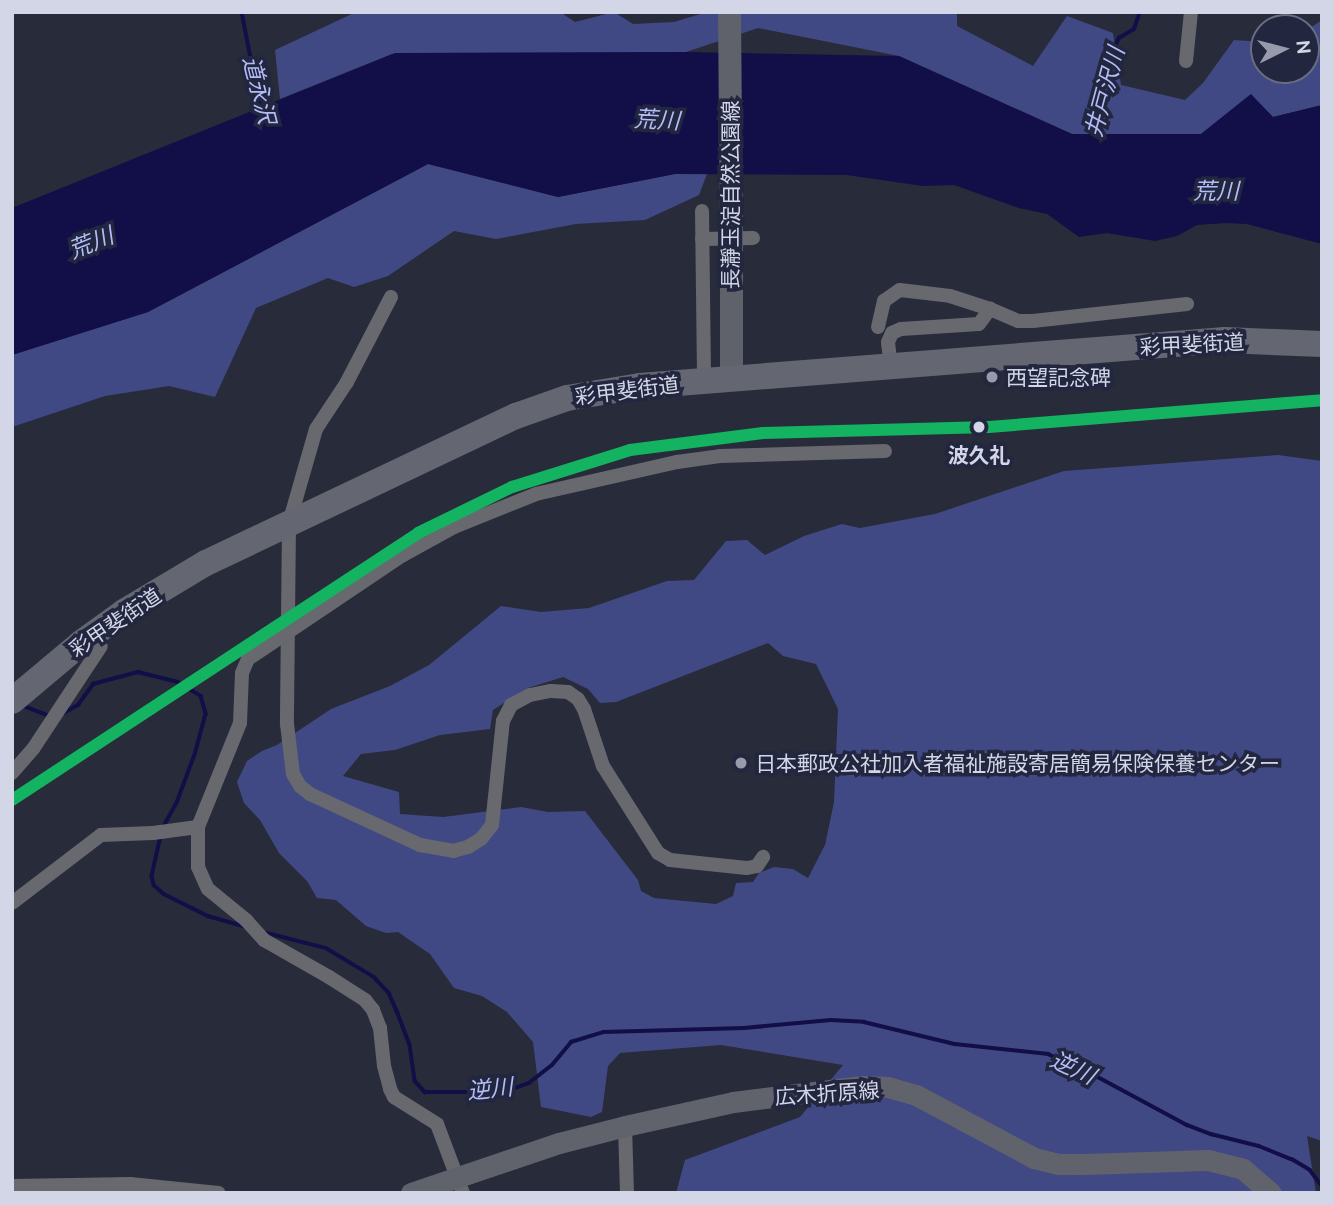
<!DOCTYPE html>
<html>
<head>
<meta charset="utf-8">
<style>
  body { margin:0 }
  #map { position:relative; width:1334px; height:1205px; overflow:hidden; background:#282b39; font-family:Ubuntu,"Noto Sans JP",sans-serif }
  div>[style] { position:absolute }
  [style*='--x'] { left:calc(var(--x)*1px); top:calc(var(--y)*1px); width:calc(var(--w)*1px); rotate:calc(var(--a)*1deg) }
  .forest>* { inset:0; background:#414984 }
  .water>* { inset:0; background:#120e48 }
  .stream>* { height:3.5px; margin:-1.75px; padding:0 1.75px; transform-origin:1.75px; border-radius:1.75px; background:#120e48 }
  .street>* { height:14px; margin:-7px; padding:0 7px; transform-origin:7px; border-radius:7px; background:#68696f }
  .secondary>* { height:21px; margin:-10.5px; padding:0 10.5px; transform-origin:10.5px; border-radius:10.5px; background:#60626c }
  .primary>* { height:23px; margin:-11.5px; padding:0 11.5px; transform-origin:11.5px; border-radius:11.5px; background:#5f616b }
  .highway>* { height:26px; margin:-13px; padding:0 13px; transform-origin:13px; border-radius:13px; background:#646772 }
  .primary-bridge>* { height:23px; margin:-11.5px; padding:0 11.5px; transform-origin:11.5px; border-radius:11.5px; background:#5f616b }
  .rail-1>* { height:12px; margin:-6px; padding:0 6px; transform-origin:6px; border-radius:6px; background:#13b361 }
  .dots>* { width:19px; height:19px; translate:-50% -50%; box-sizing:border-box; border:4px solid #22263f; border-radius:50% }
  span { translate:-50% -50%; white-space:nowrap; text-align:center; line-height:1.15; -webkit-text-stroke:7px #22263f; paint-order:stroke }
  .street-label { font-size:21px; color:#d3d6e7 }
  .poi-label { font-size:21px; color:#d3d6e7 }
  .left { translate:0 -50%; text-align:left }
  .stop-label { font-size:21px; color:#d3d6e7; font-weight:700 }
  .water-label { font-size:23px; color:#b2bdf7; font-style:italic }
  .frame { position:absolute; inset:0; border:14px solid #d3d6e7; pointer-events:none }
  .north { position:absolute; left:1250px; top:14px; width:70px; height:70px; box-sizing:border-box; background:#22263f; border:2px solid #696c82; border-radius:50%; rotate:84deg; font-size:19px; font-weight:700; line-height:28px; text-align:center; color:#d3d6e7 }
  .north::after { content:''; display:block; margin:auto; width:24px; height:32px; background:#979aaa; clip-path:polygon(50% 0,100% 100%,50% 72%,0 100%) }
</style>
</head>
<body>
<div id="map">
  <div class="forest">
    <div style="clip-path:polygon(356px 12px,560px 12px,575px 22px,614px 12px,633px 24px,674px 22px,707px 12px,957px 12px,957px 26px,1033px 66px,1067px 16px,1113px 33px,1121px 85px,1185px 100px,1203px 83px,1234px 40px,1264px 42px,1264px 70px,1306px 70px,1306px 31px,1322px 20px,1322px 105px,1273px 117px,1250px 95px,1201px 134px,1072px 134px,899px 56px,758px 28px,686px 52px,392px 54px,280px 99px,275px 50px)"></div>
    <div style="clip-path:polygon(428px 164px,558px 197px,675px 174px,707px 174px,699px 195px,645px 220px,576px 224px,496px 239px,454px 231px,388px 276px,354px 287px,328px 278px,256px 308px,215px 397px,169px 386px,105px 396px,12px 427px,12px 355px,148px 312px)"></div>
    <div style="clip-path:polygon(evenodd,1278px 455px,1322px 461px,1322px 1141px,1307px 1136px,1316px 1193px,676px 1193px,685px 1160px,800px 1117px,843px 1065px,721px 1045px,620px 1053px,608px 1066px,602px 1112px,591px 1117px,541px 1107px,533px 1042px,507px 1012px,482px 996px,454px 988px,430px 954px,398px 932px,386px 933px,366px 926px,336px 900px,317px 898px,307px 881px,279px 853px,260px 820px,244px 803px,237px 782px,247px 761px,262px 751px,277px 745px,331px 709px,390px 686px,429px 665px,501px 606px,541px 612px,589px 608px,667px 581px,694px 580px,726px 541px,747px 540px,765px 555px,804px 536px,842px 524px,860px 528px,935px 514px,1064px 471px,1278px 455px,768px 643px,783px 656px,816px 664px,838px 709px,834px 802px,825px 845px,808px 878px,793px 869px,774px 867px,759px 873px,753px 882px,736px 883px,733px 896px,716px 904px,654px 898px,641px 891px,638px 880px,585px 811px,548px 812px,521px 807px,443px 817px,400px 814px,399px 792px,343px 776px,361px 754px,395px 750px,440px 735px,490px 729px,493px 710px,528px 688px,563px 677px,588px 689px,600px 703px,616px 702px,768px 643px)"></div>
  </div>
  <div class="water">
    <div style="clip-path:polygon(686px 52px,899px 56px,1072px 134px,1201px 134px,1251px 94px,1273px 117px,1322px 105px,1322px 244px,1247px 224px,1226px 223px,1197px 225px,1177px 236px,1155px 241px,1107px 233px,1079px 237px,1047px 214px,1019px 208px,954px 185px,923px 186px,847px 175px,675px 174px,558px 197px,428px 164px,148px 312px,12px 355px,12px 208px,395px 53px)"></div>
  </div>
  <div class="stream">
    <div style="--x:242;--y:12;--w:100;--a:79"></div>
    <div style="--x:1092;--y:136;--w:81;--a:-77.2"></div>
    <div style="--x:1110;--y:57;--w:21;--a:-65"></div>
    <div style="--x:1119;--y:38;--w:17;--a:-31"></div>
    <div style="--x:1134;--y:29;--w:18;--a:-71"></div>
    <div style="--x:21;--y:705;--w:30;--a:21"></div>
    <div style="--x:60;--y:715;--w:21;--a:-29"></div>
    <div style="--x:78;--y:705;--w:26;--a:-54"></div>
    <div style="--x:93;--y:684;--w:47;--a:-14.9"></div>
    <div style="--x:138;--y:672;--w:41;--a:14"></div>
    <div style="--x:178;--y:682;--w:27;--a:31"></div>
    <div style="--x:201;--y:696;--w:19;--a:74"></div>
    <div style="--x:206;--y:714;--w:39;--a:105"></div>
    <div style="--x:196;--y:752;--w:54;--a:110.4"></div>
    <div style="--x:177;--y:803;--w:29;--a:119"></div>
    <div style="--x:161;--y:836;--w:41;--a:102.7"></div>
    <div style="--x:152;--y:876;--w:9;--a:77"></div>
    <div style="--x:154;--y:885;--w:13;--a:42"></div>
    <div style="--x:164;--y:894;--w:49;--a:26.6"></div>
    <div style="--x:208;--y:916;--w:40;--a:16"></div>
    <div style="--x:263;--y:932;--w:65;--a:14.3"></div>
    <div style="--x:326;--y:948;--w:56;--a:31.1"></div>
    <div style="--x:374;--y:977;--w:22;--a:47"></div>
    <div style="--x:389;--y:993;--w:20;--a:66"></div>
    <div style="--x:397;--y:1011;--w:36;--a:69"></div>
    <div style="--x:410;--y:1045;--w:36;--a:82"></div>
    <div style="--x:415;--y:1081;--w:15;--a:48"></div>
    <div style="--x:425;--y:1092;--w:79;--a:0"></div>
    <div style="--x:504;--y:1092;--w:27;--a:-20"></div>
    <div style="--x:529;--y:1083;--w:29;--a:-38"></div>
    <div style="--x:552;--y:1065;--w:30;--a:-50"></div>
    <div style="--x:571;--y:1042;--w:34;--a:-17"></div>
    <div style="--x:604;--y:1032;--w:140;--a:-1.6"></div>
    <div style="--x:744;--y:1028;--w:87;--a:-5.3"></div>
    <div style="--x:831;--y:1020;--w:33;--a:3"></div>
    <div style="--x:864;--y:1022;--w:94;--a:13.6"></div>
    <div style="--x:955;--y:1044;--w:94;--a:6.1"></div>
    <div style="--x:1048;--y:1054;--w:40;--a:23.4"></div>
    <div style="--x:1085;--y:1070;--w:116;--a:28.3"></div>
    <div style="--x:1187;--y:1125;--w:26;--a:21"></div>
    <div style="--x:1211;--y:1134;--w:49;--a:14"></div>
    <div style="--x:1259;--y:1146;--w:35;--a:22"></div>
    <div style="--x:1292;--y:1159;--w:21;--a:31"></div>
    <div style="--x:1310;--y:1170;--w:20;--a:53"></div>
  </div>
  <div class="street">
    <div style="--x:1186;--y:61;--w:49;--a:-84.2"></div>
    <div style="--x:702;--y:211;--w:170;--a:89.3"></div>
    <div style="--x:702;--y:239;--w:51;--a:-1.1"></div>
    <div style="--x:391;--y:297;--w:96;--a:117.4"></div>
    <div style="--x:347;--y:382;--w:56;--a:123.4"></div>
    <div style="--x:316;--y:429;--w:98;--a:106"></div>
    <div style="--x:289;--y:523;--w:201;--a:90.6"></div>
    <div style="--x:287;--y:724;--w:50;--a:83.2"></div>
    <div style="--x:293;--y:774;--w:14;--a:60"></div>
    <div style="--x:300;--y:786;--w:13;--a:39"></div>
    <div style="--x:310;--y:794;--w:121;--a:24.9"></div>
    <div style="--x:420;--y:845;--w:34;--a:10"></div>
    <div style="--x:453;--y:851;--w:16;--a:-15"></div>
    <div style="--x:468;--y:847;--w:15;--a:-32"></div>
    <div style="--x:481;--y:839;--w:18;--a:-52"></div>
    <div style="--x:492;--y:825;--w:105;--a:-84"></div>
    <div style="--x:503;--y:721;--w:18;--a:-63"></div>
    <div style="--x:511;--y:705;--w:21;--a:-28"></div>
    <div style="--x:530;--y:695;--w:21;--a:-11"></div>
    <div style="--x:551;--y:691;--w:17;--a:3"></div>
    <div style="--x:568;--y:692;--w:12;--a:35"></div>
    <div style="--x:578;--y:699;--w:12;--a:59"></div>
    <div style="--x:584;--y:709;--w:60;--a:71.6"></div>
    <div style="--x:603;--y:766;--w:103;--a:57.7"></div>
    <div style="--x:658;--y:853;--w:14;--a:30"></div>
    <div style="--x:670;--y:860;--w:77;--a:5.9"></div>
    <div style="--x:747;--y:868;--w:10;--a:-11"></div>
    <div style="--x:757;--y:866;--w:11;--a:-56"></div>
    <div style="--x:878;--y:327;--w:27;--a:-77"></div>
    <div style="--x:884;--y:301;--w:19;--a:-35"></div>
    <div style="--x:900;--y:290;--w:50;--a:6.8"></div>
    <div style="--x:950;--y:296;--w:42;--a:18"></div>
    <div style="--x:891;--y:367;--w:25;--a:-97"></div>
    <div style="--x:888;--y:342;--w:10;--a:-66"></div>
    <div style="--x:892;--y:333;--w:10;--a:-24"></div>
    <div style="--x:901;--y:329;--w:78;--a:-3.7"></div>
    <div style="--x:979;--y:324;--w:19;--a:-54"></div>
    <div style="--x:990;--y:309;--w:30;--a:23"></div>
    <div style="--x:1018;--y:321;--w:15;--a:0"></div>
    <div style="--x:1033;--y:321;--w:155;--a:-6.3"></div>
    <div style="--x:12;--y:773;--w:32;--a:-49"></div>
    <div style="--x:33;--y:749;--w:123;--a:-56.6"></div>
    <div style="--x:198;--y:827;--w:40;--a:90"></div>
    <div style="--x:198;--y:867;--w:24;--a:66"></div>
    <div style="--x:208;--y:889;--w:49;--a:39.2"></div>
    <div style="--x:246;--y:920;--w:27;--a:48"></div>
    <div style="--x:264;--y:940;--w:75;--a:29.6"></div>
    <div style="--x:329;--y:977;--w:43;--a:32.6"></div>
    <div style="--x:365;--y:1000;--w:13;--a:51"></div>
    <div style="--x:373;--y:1010;--w:19;--a:69"></div>
    <div style="--x:380;--y:1028;--w:38;--a:84"></div>
    <div style="--x:384;--y:1066;--w:24;--a:75"></div>
    <div style="--x:390;--y:1089;--w:9;--a:63"></div>
    <div style="--x:394;--y:1097;--w:51;--a:32.1"></div>
    <div style="--x:437;--y:1124;--w:74;--a:69.4"></div>
    <div style="--x:12;--y:903;--w:112;--a:-37.4"></div>
    <div style="--x:101;--y:835;--w:52;--a:-2.2"></div>
    <div style="--x:153;--y:833;--w:45;--a:-7.6"></div>
    <div style="--x:198;--y:827;--w:112;--a:-68"></div>
    <div style="--x:240;--y:723;--w:50;--a:-87.7"></div>
    <div style="--x:242;--y:673;--w:15;--a:-67"></div>
    <div style="--x:248;--y:659;--w:187;--a:-33.9"></div>
    <div style="--x:403;--y:555;--w:58;--a:-28.8"></div>
    <div style="--x:454;--y:527;--w:88;--a:-21.9"></div>
    <div style="--x:536;--y:494;--w:145;--a:-12.8"></div>
    <div style="--x:677;--y:462;--w:43;--a:-7.9"></div>
    <div style="--x:720;--y:456;--w:165;--a:-1.7"></div>
    <div style="--x:625;--y:1126;--w:67;--a:88.3"></div>
    <div style="--x:12;--y:1186;--w:118;--a:-1"></div>
    <div style="--x:130;--y:1184;--w:89;--a:5.8"></div>
  </div>
  <div class="secondary">
    <div style="--x:411;--y:1193;--w:156;--a:-18.7"></div>
    <div style="--x:559;--y:1143;--w:68;--a:-14.4"></div>
    <div style="--x:625;--y:1126;--w:111;--a:-12.5"></div>
    <div style="--x:733;--y:1102;--w:130;--a:-7.1"></div>
    <div style="--x:862;--y:1086;--w:26;--a:2"></div>
    <div style="--x:888;--y:1087;--w:29;--a:16"></div>
    <div style="--x:916;--y:1095;--w:134;--a:28.1"></div>
    <div style="--x:1034;--y:1158;--w:25;--a:14"></div>
    <div style="--x:1058;--y:1164;--w:26;--a:0"></div>
    <div style="--x:1084;--y:1164;--w:124;--a:-1.8"></div>
    <div style="--x:1208;--y:1160;--w:36;--a:14"></div>
    <div style="--x:1243;--y:1169;--w:37;--a:41"></div>
  </div>
  <div class="primary">
    <div style="--x:731;--y:379;--w:131;--a:-90"></div>
  </div>
  <div class="highway">
    <div style="--x:12;--y:701;--w:90;--a:-40"></div>
    <div style="--x:81;--y:643;--w:53;--a:-35.8"></div>
    <div style="--x:124;--y:612;--w:96;--a:-30.9"></div>
    <div style="--x:206;--y:563;--w:343;--a:-25.4"></div>
    <div style="--x:516;--y:416;--w:54;--a:-19.4"></div>
    <div style="--x:567;--y:398;--w:74;--a:-9.3"></div>
    <div style="--x:640;--y:386;--w:587;--a:-4.5"></div>
    <div style="--x:1225;--y:340;--w:97;--a:2.4"></div>
  </div>
  <div class="primary-bridge">
    <div style="--x:729;--y:12;--w:236;--a:89.5"></div>
  </div>
  <div class="rail-1">
    <div style="--x:12;--y:800;--w:486;--a:-33.3"></div>
    <div style="--x:418;--y:533;--w:105;--a:-26.1"></div>
    <div style="--x:512;--y:487;--w:124;--a:-17.4"></div>
    <div style="--x:630;--y:450;--w:134;--a:-7.3"></div>
    <div style="--x:763;--y:433;--w:226;--a:-1.5"></div>
    <div style="--x:989;--y:427;--w:334;--a:-4.6"></div>
  </div>
  <div class="dots">
    <div style="left:992px;top:377px;background:#979aaa"></div>
    <div style="left:979px;top:427px;background:#d3d6e7"></div>
    <div style="left:741px;top:763px;background:#979aaa"></div>
  </div>
  <div class="street-label">
    <span style="left:730px;top:195px;rotate:-90deg">長瀞玉淀自然公園線</span>
    <span style="left:1192px;top:344px;rotate:-3deg">彩甲斐街道</span>
    <span style="left:627px;top:390px;rotate:-7deg">彩甲斐街道</span>
    <span style="left:115px;top:622px;rotate:-34deg">彩甲斐街道</span>
    <span style="left:827px;top:1093px;rotate:-4deg">広木折原線</span>
  </div>
  <div class="poi-label">
    <span class="left" style="left:1006px;top:377px">西望記念碑</span>
    <span class="left" style="left:755px;top:763px">日本郵政公社加入者福祉施設寄居簡易保険保養センター</span>
  </div>
  <div class="stop-label">
    <span style="left:979px;top:455px">波久礼</span>
  </div>
  <div class="water-label">
    <span style="left:259px;top:90px;rotate:76deg">道永沢</span>
    <span style="left:1105px;top:92px;rotate:-75deg">井戸沢川</span>
    <span style="left:657px;top:120px;rotate:3deg">荒川</span>
    <span style="left:1216px;top:191px">荒川</span>
    <span style="left:91px;top:243px;rotate:-22deg">荒川</span>
    <span style="left:1073px;top:1068px;rotate:25deg">逆川</span>
    <span style="left:490px;top:1089px;rotate:-6deg">逆川</span>
  </div>
  <div class="frame"></div>
  <div class="north">N</div>
</div>
</body>
</html>
